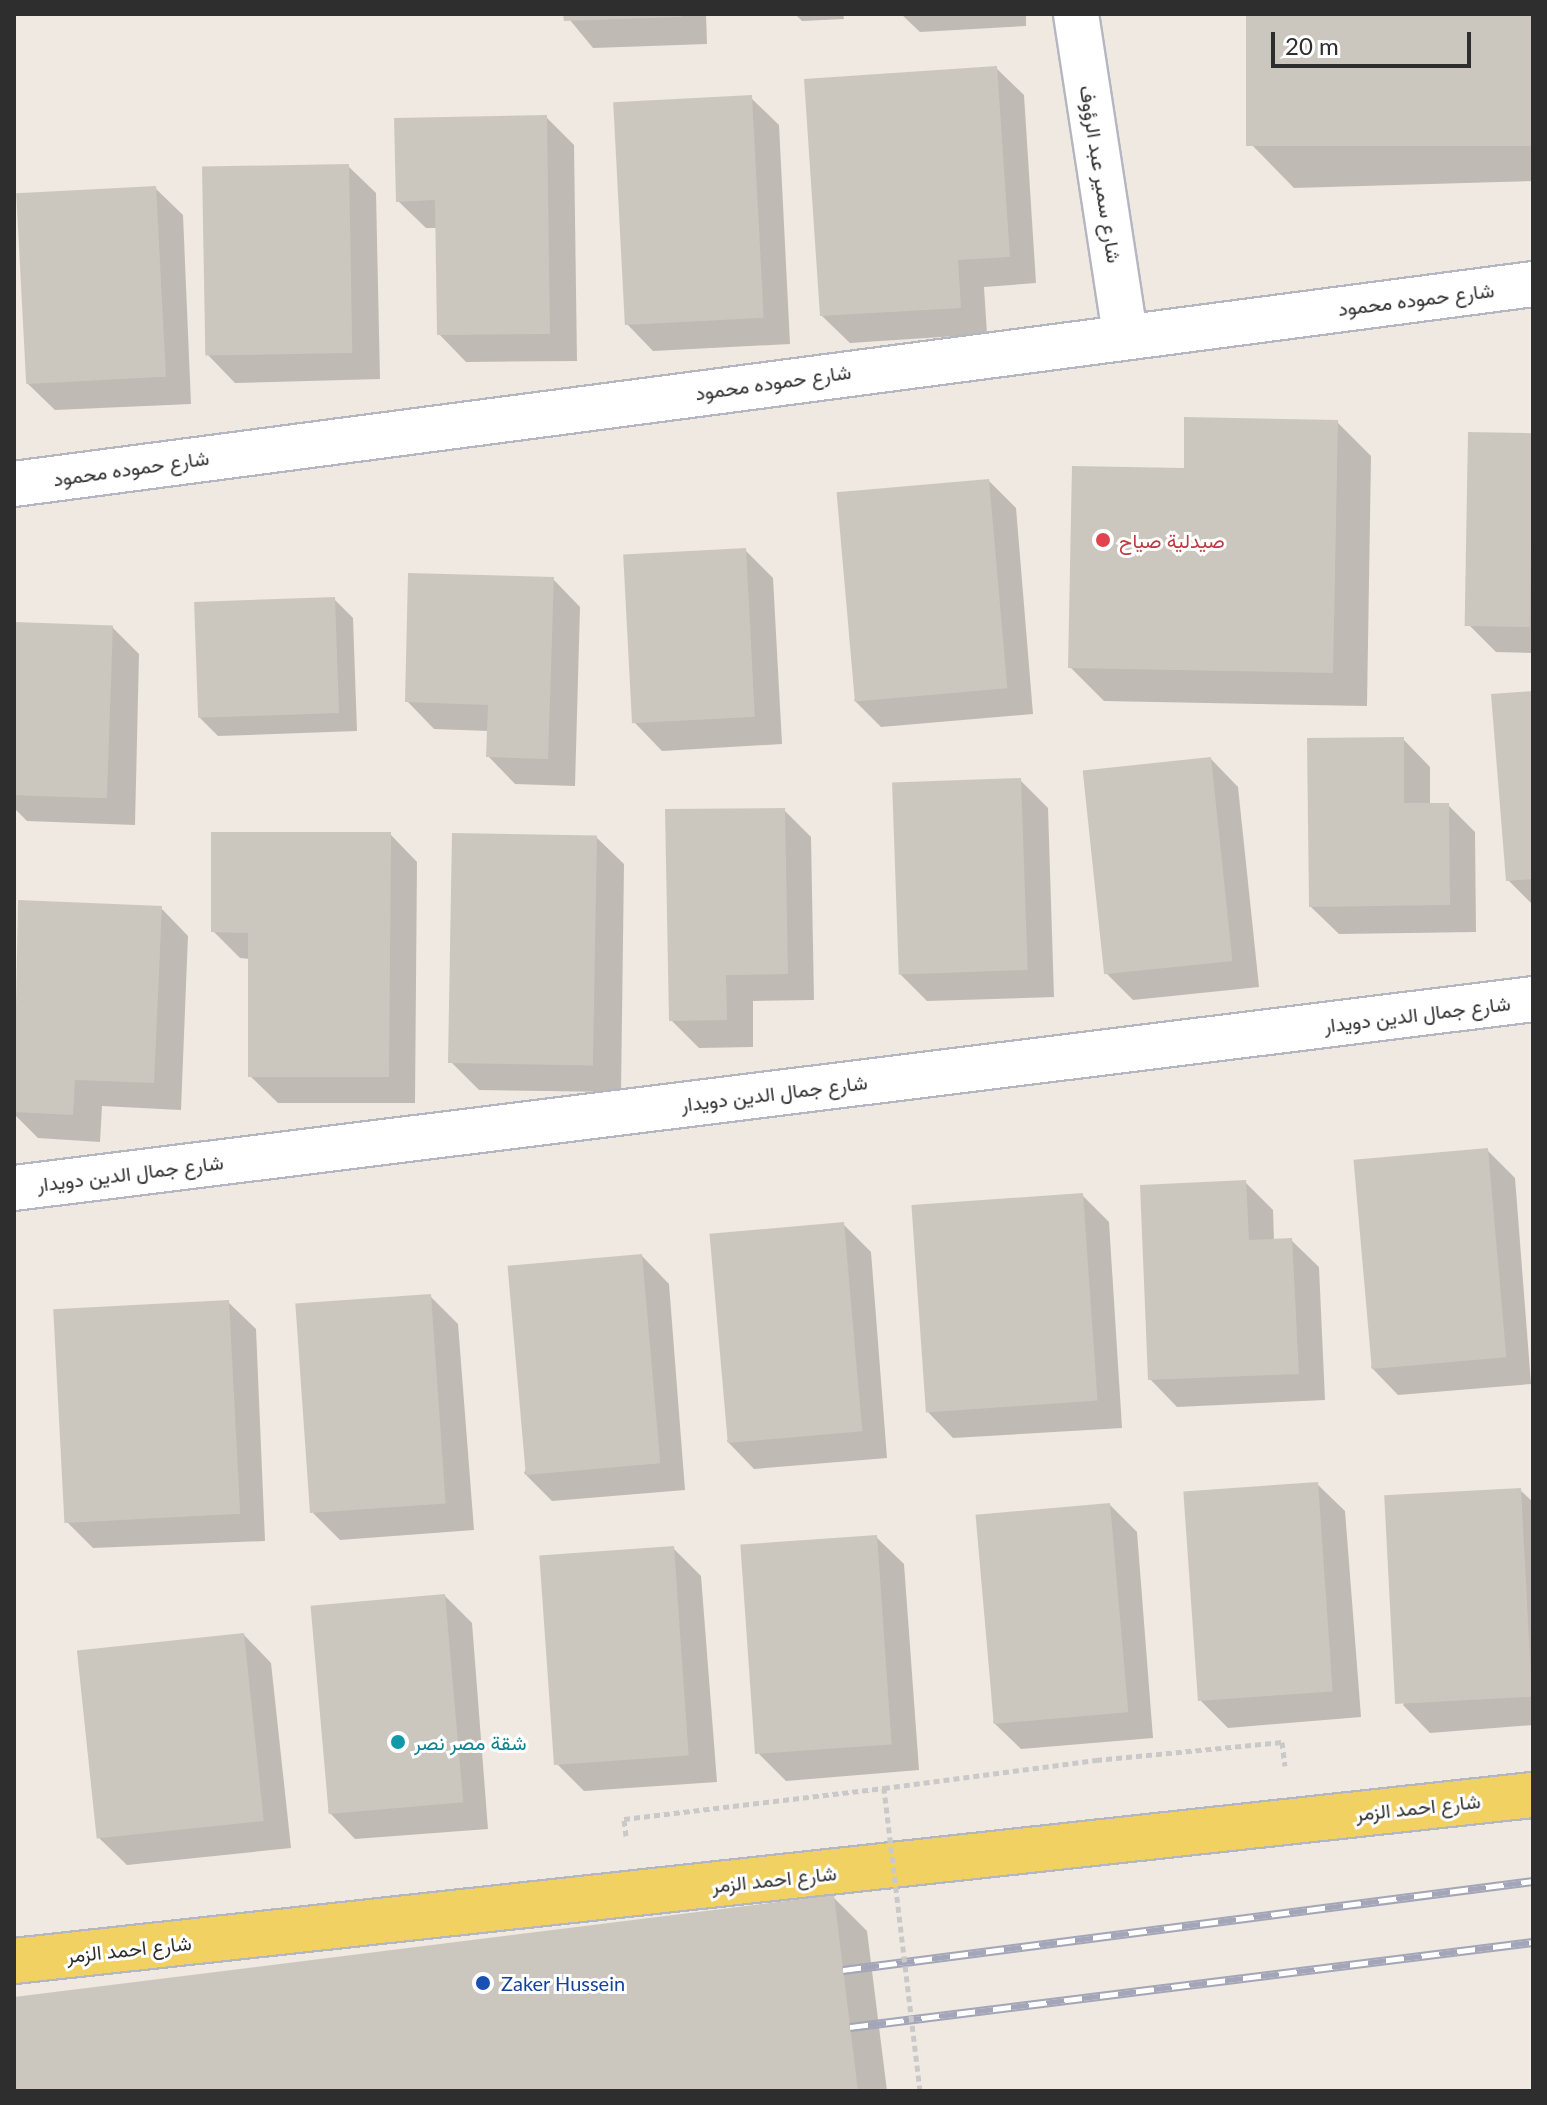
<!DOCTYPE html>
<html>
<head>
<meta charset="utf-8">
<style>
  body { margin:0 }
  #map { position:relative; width:1547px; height:2105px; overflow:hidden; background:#efe9e1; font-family:Lato,Vazirmatn,sans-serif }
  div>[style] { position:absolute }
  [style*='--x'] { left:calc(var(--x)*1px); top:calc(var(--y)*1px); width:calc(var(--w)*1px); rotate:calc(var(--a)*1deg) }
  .shadow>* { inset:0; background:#0003 }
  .building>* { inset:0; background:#cbc7bf; transform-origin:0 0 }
  .path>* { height:5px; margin-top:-2.5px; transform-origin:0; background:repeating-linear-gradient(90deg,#c9c9c9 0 6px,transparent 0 10px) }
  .roads { filter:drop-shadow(2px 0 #b4b7c1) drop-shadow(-2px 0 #b4b7c1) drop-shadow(0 2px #b4b7c1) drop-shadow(0 -2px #b4b7c1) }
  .street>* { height:44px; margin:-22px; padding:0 22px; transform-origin:22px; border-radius:22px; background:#fff }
  .primary>* { height:44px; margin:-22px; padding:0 22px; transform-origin:22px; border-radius:22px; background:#f2d163 }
  .rail>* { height:9px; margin-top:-4.5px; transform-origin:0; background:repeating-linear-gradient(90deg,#fff 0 18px,#a3a6b8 0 36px); box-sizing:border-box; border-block:2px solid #a3a6b8 }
  .path-bridge>* { height:5px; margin-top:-2.5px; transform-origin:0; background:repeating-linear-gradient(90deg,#c9c9c9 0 6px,transparent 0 10px) }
  .dots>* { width:22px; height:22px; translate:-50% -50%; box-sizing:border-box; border:4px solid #fff; border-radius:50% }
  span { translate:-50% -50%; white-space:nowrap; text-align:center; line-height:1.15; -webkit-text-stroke:6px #fff; paint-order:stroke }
  .street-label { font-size:20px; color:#2e2e2e }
  .health-label { font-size:20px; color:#be3a42 }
  .left { translate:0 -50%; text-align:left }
  .culture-label { font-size:20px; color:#0d838f }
  .transit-label { font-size:20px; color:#164399 }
  .frame { position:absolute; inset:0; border:16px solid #2e2e2e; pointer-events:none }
  .scale { position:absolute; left:1271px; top:32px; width:200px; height:36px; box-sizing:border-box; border:4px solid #2e2e2e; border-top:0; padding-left:10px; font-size:24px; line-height:28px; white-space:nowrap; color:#2e2e2e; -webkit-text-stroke:6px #fff; paint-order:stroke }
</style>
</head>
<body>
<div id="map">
  <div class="shadow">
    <div style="clip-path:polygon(565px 14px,706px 14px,707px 44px,593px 48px)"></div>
    <div style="clip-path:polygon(795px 14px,843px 14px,844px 19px,802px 21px)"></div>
    <div style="clip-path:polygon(901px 14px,1026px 14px,1026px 26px,920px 32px)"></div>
    <div style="clip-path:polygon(1248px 14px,1533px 14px,1533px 181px,1294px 188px,1252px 145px)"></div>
    <div style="clip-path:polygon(996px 68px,1024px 95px,1036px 283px,984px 287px,987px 334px,850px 343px,822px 316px)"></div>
    <div style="clip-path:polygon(751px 98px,779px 125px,790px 344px,653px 351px,626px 323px)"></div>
    <div style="clip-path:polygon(546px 117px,574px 145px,577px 361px,466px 362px,439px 334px,437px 228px,426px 228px,398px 201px)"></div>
    <div style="clip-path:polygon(348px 166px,376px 193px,380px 379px,235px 383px,208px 355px)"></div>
    <div style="clip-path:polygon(155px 188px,183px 215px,191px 404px,55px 410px,27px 383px)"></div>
    <div style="clip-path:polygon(1337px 422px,1371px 456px,1367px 706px,1104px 701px,1070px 667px)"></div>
    <div style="clip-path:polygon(1533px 435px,1533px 653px,1496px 652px,1469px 625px)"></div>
    <div style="clip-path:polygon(989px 481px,1016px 508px,1033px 714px,881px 727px,854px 700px)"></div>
    <div style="clip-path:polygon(745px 550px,773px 578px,782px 744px,662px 751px,635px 723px)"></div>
    <div style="clip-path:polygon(553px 579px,580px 607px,575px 786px,515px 784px,488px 756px,489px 731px,434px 729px,407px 701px)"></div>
    <div style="clip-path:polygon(334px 599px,353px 618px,357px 731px,218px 736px,199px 717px)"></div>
    <div style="clip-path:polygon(14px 624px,112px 627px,139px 654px,135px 825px,27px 821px,14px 808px)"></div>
    <div style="clip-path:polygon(1533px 693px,1533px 905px,1508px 880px)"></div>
    <div style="clip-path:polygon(1403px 739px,1430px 767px,1430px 805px,1448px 805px,1475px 832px,1476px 932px,1339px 934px,1311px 907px)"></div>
    <div style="clip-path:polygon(1211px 759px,1238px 787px,1259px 987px,1133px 1000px,1106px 973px)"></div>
    <div style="clip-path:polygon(1020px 780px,1048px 808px,1054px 997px,927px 1001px,900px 974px)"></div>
    <div style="clip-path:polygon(784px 810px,811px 837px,814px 1000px,753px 1001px,753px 1047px,699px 1048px,671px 1020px)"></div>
    <div style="clip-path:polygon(390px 834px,417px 862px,415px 1103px,278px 1103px,250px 1076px,250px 959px,240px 958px,213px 931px)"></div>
    <div style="clip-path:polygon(596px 837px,624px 864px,621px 1092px,479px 1090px,451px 1062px)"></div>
    <div style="clip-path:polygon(20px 902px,161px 908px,188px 936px,181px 1110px,102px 1106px,100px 1142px,38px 1138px,14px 1114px)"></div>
    <div style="clip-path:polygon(1487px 1150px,1515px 1178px,1531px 1384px,1398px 1395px,1371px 1367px)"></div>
    <div style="clip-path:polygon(1245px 1182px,1273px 1210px,1274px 1241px,1291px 1240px,1319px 1267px,1325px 1400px,1177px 1407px,1150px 1379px)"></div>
    <div style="clip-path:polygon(1082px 1195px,1109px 1222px,1122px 1428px,953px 1438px,926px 1410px)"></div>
    <div style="clip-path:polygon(843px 1224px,871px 1252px,887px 1458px,754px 1469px,727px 1441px)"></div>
    <div style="clip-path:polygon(642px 1256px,669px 1284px,685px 1490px,552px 1501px,524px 1473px)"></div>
    <div style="clip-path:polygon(430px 1296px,458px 1324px,474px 1530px,340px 1540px,313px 1513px)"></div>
    <div style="clip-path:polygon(228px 1302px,256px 1329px,265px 1541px,93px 1548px,66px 1521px)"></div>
    <div style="clip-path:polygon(1317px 1484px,1345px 1511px,1361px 1717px,1228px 1728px,1201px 1701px)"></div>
    <div style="clip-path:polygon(1520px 1490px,1533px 1502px,1533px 1725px,1430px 1733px,1403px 1705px)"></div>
    <div style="clip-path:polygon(1110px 1505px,1137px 1532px,1153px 1738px,1021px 1749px,993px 1722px)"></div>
    <div style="clip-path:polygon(876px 1537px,904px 1564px,919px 1770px,786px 1781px,759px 1754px)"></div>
    <div style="clip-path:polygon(673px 1548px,701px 1576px,717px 1782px,584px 1791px,557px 1764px)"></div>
    <div style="clip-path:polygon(445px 1596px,472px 1623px,488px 1829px,355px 1839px,328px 1811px)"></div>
    <div style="clip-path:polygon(244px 1635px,271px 1663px,291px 1848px,127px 1865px,99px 1838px)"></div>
    <div style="clip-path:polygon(833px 1897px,867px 1931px,887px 2091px,14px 2091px,14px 1999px)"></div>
  </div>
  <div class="building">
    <div style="clip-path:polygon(563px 14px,681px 14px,681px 17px,564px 21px)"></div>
    <div style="left:1246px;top:14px;width:287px;height:132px"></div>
    <div style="clip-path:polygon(997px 66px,1010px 257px,958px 260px,961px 308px,820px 316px,804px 79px)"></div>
    <div style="left:752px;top:95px;width:223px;height:139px;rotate:87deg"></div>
    <div style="clip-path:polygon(547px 115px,550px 334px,437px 335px,435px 200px,396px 202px,394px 118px)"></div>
    <div style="left:349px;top:164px;width:189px;height:147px;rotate:89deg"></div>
    <div style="left:156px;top:186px;width:191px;height:140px;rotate:87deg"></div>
    <div style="clip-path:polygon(1184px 417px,1338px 420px,1333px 673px,1068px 668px,1072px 466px,1184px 468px)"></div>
    <div style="left:1468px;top:432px;width:65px;height:194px;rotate:1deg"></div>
    <div style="left:989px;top:479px;width:210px;height:153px;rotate:85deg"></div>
    <div style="left:746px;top:548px;width:169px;height:123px;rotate:87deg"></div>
    <div style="clip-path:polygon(408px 573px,554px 577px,548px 759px,486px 757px,488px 705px,405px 702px)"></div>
    <div style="left:335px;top:597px;width:116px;height:141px;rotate:88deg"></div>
    <div style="left:14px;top:622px;width:99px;height:173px;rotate:2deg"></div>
    <div style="clip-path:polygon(1533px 691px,1533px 879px,1506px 881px,1491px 694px)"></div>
    <div style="clip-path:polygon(1404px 737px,1404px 803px,1449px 803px,1450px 905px,1309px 907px,1307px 738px)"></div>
    <div style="left:1211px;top:757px;width:205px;height:129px;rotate:84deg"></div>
    <div style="left:1021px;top:778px;width:192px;height:129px;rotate:88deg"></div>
    <div style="clip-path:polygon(785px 808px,788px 974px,726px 975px,727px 1020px,669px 1021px,665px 809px)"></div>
    <div style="clip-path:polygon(211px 832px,391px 832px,389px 1077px,248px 1077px,248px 933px,211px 932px)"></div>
    <div style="left:452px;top:833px;width:145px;height:230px;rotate:1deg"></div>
    <div style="clip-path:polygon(18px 900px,162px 906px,154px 1083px,75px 1080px,73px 1115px,14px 1112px)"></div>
    <div style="left:1488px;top:1148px;width:210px;height:135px;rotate:85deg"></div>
    <div style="clip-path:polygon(1246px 1180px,1249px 1240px,1292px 1238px,1299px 1374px,1148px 1380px,1140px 1185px)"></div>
    <div style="left:1083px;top:1193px;width:208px;height:172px;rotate:86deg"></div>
    <div style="left:844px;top:1222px;width:210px;height:135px;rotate:85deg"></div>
    <div style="left:642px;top:1254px;width:210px;height:135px;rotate:85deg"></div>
    <div style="left:431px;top:1294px;width:210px;height:136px;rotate:86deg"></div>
    <div style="left:229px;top:1300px;width:214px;height:176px;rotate:87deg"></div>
    <div style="left:1318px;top:1482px;width:210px;height:135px;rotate:86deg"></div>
    <div style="left:1521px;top:1488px;width:209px;height:137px;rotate:87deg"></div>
    <div style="left:1110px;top:1503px;width:210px;height:135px;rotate:85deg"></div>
    <div style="left:877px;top:1535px;width:210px;height:137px;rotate:86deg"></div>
    <div style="left:674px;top:1546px;width:210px;height:135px;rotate:86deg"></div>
    <div style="left:445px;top:1594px;width:209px;height:135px;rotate:85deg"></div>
    <div style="left:244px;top:1633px;width:189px;height:168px;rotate:84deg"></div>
    <div style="clip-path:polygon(834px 1895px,858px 2091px,14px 2091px,14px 1997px)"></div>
  </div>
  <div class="path">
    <div style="--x:1096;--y:1760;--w:187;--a:-5.5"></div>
    <div style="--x:1282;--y:1742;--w:24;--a:83"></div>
    <div style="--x:626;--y:1836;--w:17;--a:-97"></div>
    <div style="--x:624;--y:1819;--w:262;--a:-6.8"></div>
  </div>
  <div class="roads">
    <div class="street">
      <div style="--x:1076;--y:14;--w:324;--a:81.3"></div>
      <div style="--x:14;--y:484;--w:1532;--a:-7.5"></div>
      <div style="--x:14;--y:1188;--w:1531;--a:-7.09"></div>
    </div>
    <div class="primary">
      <div style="--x:14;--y:1961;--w:1528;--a:-6.24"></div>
    </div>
  </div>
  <div class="rail">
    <div style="--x:843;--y:1970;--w:696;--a:-7.35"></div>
    <div style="--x:850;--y:2027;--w:688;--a:-7.09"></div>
  </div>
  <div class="path-bridge">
    <div style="--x:920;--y:2091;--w:305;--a:-96.8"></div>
    <div style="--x:884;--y:1788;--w:214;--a:-7.5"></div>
  </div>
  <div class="dots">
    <div style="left:1103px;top:540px;background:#e0444e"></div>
    <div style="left:398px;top:1742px;background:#0f9aa8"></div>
    <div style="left:483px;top:1983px;background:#1a4fb4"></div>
  </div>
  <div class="street-label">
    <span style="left:1101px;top:174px;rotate:81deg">شارع سمير عبد الرؤوف</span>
    <span style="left:1416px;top:299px;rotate:-7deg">شارع حموده محمود</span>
    <span style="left:773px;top:382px;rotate:-8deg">شارع حموده محمود</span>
    <span style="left:131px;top:468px;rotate:-8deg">شارع حموده محمود</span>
    <span style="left:1417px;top:1014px;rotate:-7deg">شارع جمال الدين دويدار</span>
    <span style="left:774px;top:1093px;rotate:-7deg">شارع جمال الدين دويدار</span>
    <span style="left:130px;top:1173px;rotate:-7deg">شارع جمال الدين دويدار</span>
    <span style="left:1418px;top:1807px;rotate:-6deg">شارع احمد الزمر</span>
    <span style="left:774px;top:1879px;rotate:-6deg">شارع احمد الزمر</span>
    <span style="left:129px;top:1949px;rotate:-6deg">شارع احمد الزمر</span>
  </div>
  <div class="health-label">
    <span class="left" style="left:1119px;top:540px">صيدلية صياح</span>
  </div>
  <div class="culture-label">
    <span class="left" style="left:414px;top:1742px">شقة مصر نصر</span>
  </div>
  <div class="transit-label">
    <span class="left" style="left:501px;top:1983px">Zaker Hussein</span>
  </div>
  <div class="frame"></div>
  <div class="scale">20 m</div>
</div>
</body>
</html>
